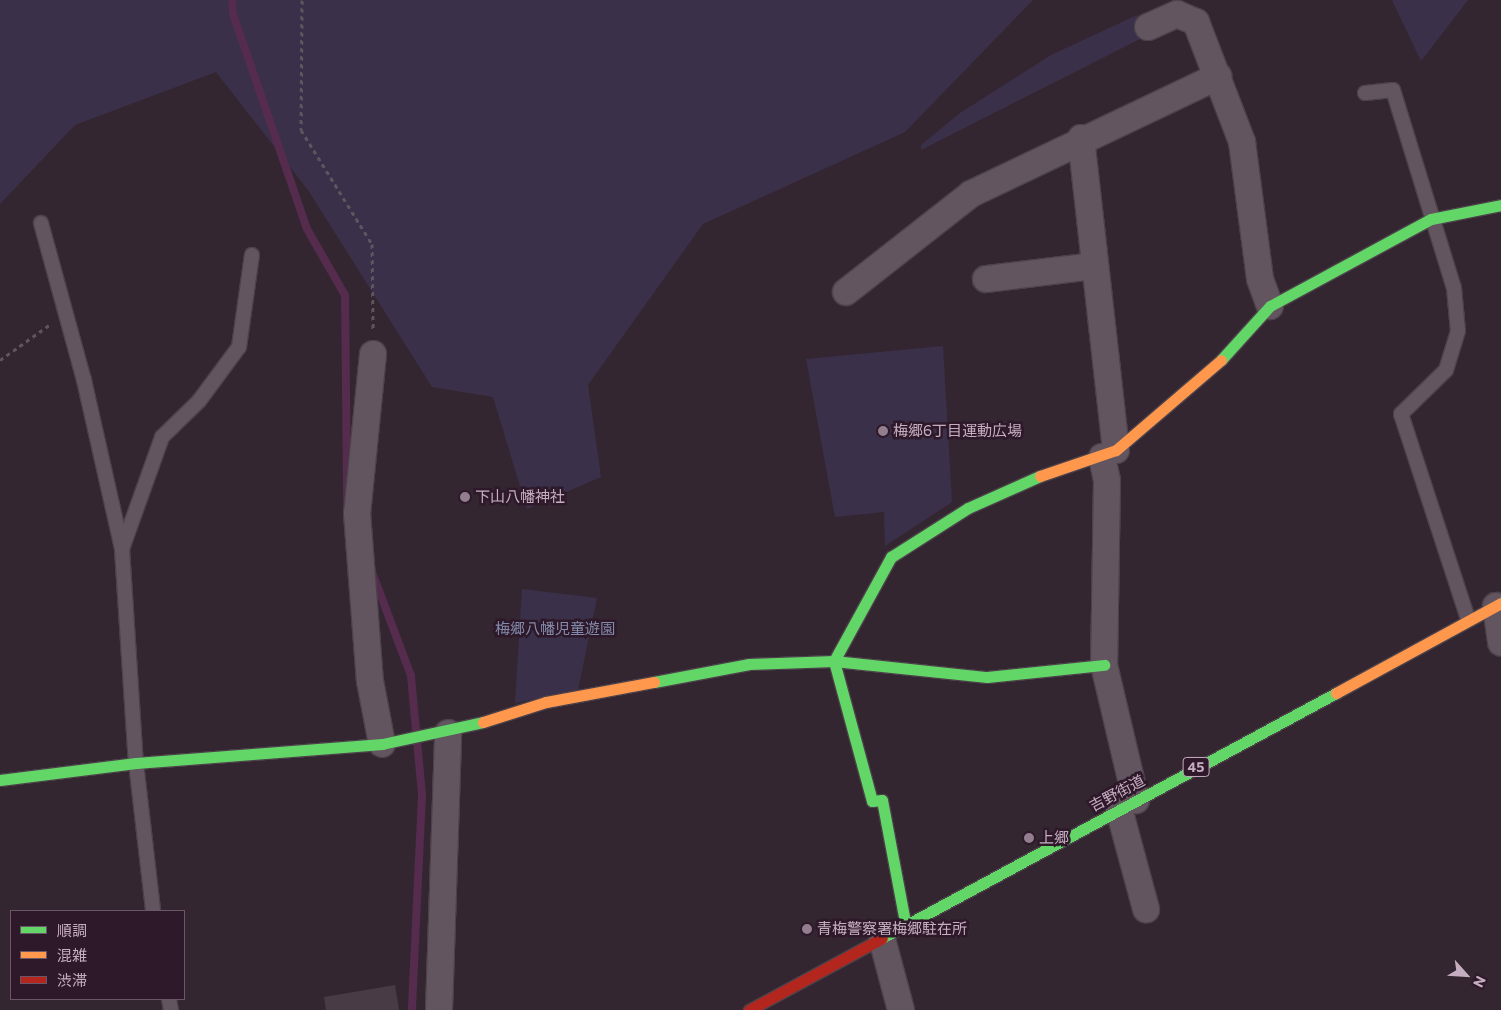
<!DOCTYPE html>
<html>
<head>
<meta charset="utf-8">
<style>
  body { margin:0 }
  #map { position:relative; width:1501px; height:1010px; overflow:hidden; background:#332631; font-family:Commissioner,"Noto Sans JP",sans-serif }
  div>[style] { position:absolute }
  [style*='--x'] { left:calc(var(--x)*1px); top:calc(var(--y)*1px); width:calc(var(--w)*1px); rotate:calc(var(--a)*1deg) }
  .green>* { inset:0; background:#3b3049 }
  .stream>* { height:8px; margin:-4px; padding:0 4px; transform-origin:4px; border-radius:4px; background:#552b4e }
  .building>* { inset:0; background:#483b46 }
  .path>* { height:3px; margin-top:-1.5px; transform-origin:0; background:repeating-linear-gradient(90deg,#60555f 0 4px,transparent 0 8px) }
  .roads { filter:drop-shadow(1px 0 #4c424a) drop-shadow(-1px 0 #4c424a) drop-shadow(0 1px #4c424a) drop-shadow(0 -1px #4c424a) }
  .lane>* { height:14px; margin:-7px; padding:0 7px; transform-origin:7px; border-radius:7px; background:#625560 }
  .street>* { height:26px; margin:-13px; padding:0 13px; transform-origin:13px; border-radius:13px; background:#625560 }
  .fast>* { height:11px; margin:-5.5px; padding:0 5.5px; transform-origin:5.5px; border-radius:5.5px; background:#63d668 }
  .slow>* { height:11px; margin:-5.5px; padding:0 5.5px; transform-origin:5.5px; border-radius:5.5px; background:#ff974d }
  .jam>* { height:11px; margin:-5.5px; padding:0 5.5px; transform-origin:5.5px; border-radius:5.5px; background:#b3261e }
  .dots>* { width:14px; height:14px; translate:-50% -50%; box-sizing:border-box; border:2px solid #2e192a; border-radius:50% }
  span { translate:-50% -50%; white-space:nowrap; text-align:center; line-height:1.15; -webkit-text-stroke:5px #2e192a; paint-order:stroke }
  .shield-label span { padding:1px 4px; background:#2e192a; border:1px solid; border-radius:4px; -webkit-text-stroke-width:0 }
  .shield-label { font-size:14px; color:#c6aec1; font-weight:700 }
  .poi-label { font-size:15px; color:#c6aec1 }
  .left { translate:0 -50%; text-align:left }
  .park-label { font-size:15px; color:#838bac }
  .street-label { font-size:15px; color:#c6aec1 }
  .legend { position:absolute; left:10px; top:910px; width:175px; height:90px; box-sizing:border-box; background:#2e192a; border:1px solid #6b5566; margin:0; padding:6px 9px; list-style:none; font-size:15px; color:#c6aec1 }
  .legend li { display:flex; align-items:center; gap:10px; height:25px }
  .legend b { width:25px; border:1px solid #6b5566 }
  .north { position:absolute; left:1441px; top:950px; width:50px; height:50px; -webkit-text-stroke:4px #2e192a; paint-order:stroke; rotate:116deg; font-size:14px; font-weight:700; line-height:20px; text-align:center; color:#c6aec1 }
  .north::after { content:''; display:block; margin:auto; width:18px; height:22px; background:#c6aec1; clip-path:polygon(50% 0,100% 100%,50% 72%,0 100%) }
</style>
</head>
<body>
<div id="map">
  <div class="green">
    <div style="clip-path:polygon(0 0,1033px 0,905px 132px,703px 224px,588px 385px,601px 477px,527px 509px,493px 397px,432px 387px,308px 190px,216px 72px,75px 125px,0 204px)"></div>
    <div style="clip-path:polygon(1392px 0,1468px 0,1421px 61px)"></div>
    <div style="clip-path:polygon(1137px 15px,1146px 36px,921px 150px,921px 145px,960px 113px,1051px 55px)"></div>
    <div style="clip-path:polygon(943px 346px,952px 502px,885px 546px,884px 512px,835px 517px,806px 359px)"></div>
    <div style="clip-path:polygon(522px 589px,597px 598px,578px 690px,515px 703px)"></div>
  </div>
  <div class="stream">
    <div style="--x:232;--y:0;--w:14;--a:86"></div>
    <div style="--x:233;--y:14;--w:227;--a:71"></div>
    <div style="--x:307;--y:229;--w:76;--a:60.1"></div>
    <div style="--x:345;--y:295;--w:208;--a:89.4"></div>
    <div style="--x:372;--y:572;--w:111;--a:69.4"></div>
    <div style="--x:411;--y:676;--w:120;--a:84.7"></div>
    <div style="--x:422;--y:795;--w:215;--a:92.7"></div>
  </div>
  <div class="building">
    <div style="clip-path:polygon(395px 985px,399px 1010px,326px 1010px,324px 997px)"></div>
  </div>
  <div class="path">
    <div style="--x:302;--y:0;--w:130;--a:90.4"></div>
    <div style="--x:301;--y:130;--w:134;--a:58.1"></div>
    <div style="--x:372;--y:244;--w:85;--a:89.3"></div>
    <div style="--x:0;--y:360;--w:60;--a:-35.5"></div>
  </div>
  <div class="roads">
    <div class="lane">
      <div style="--x:1365;--y:93;--w:28;--a:-6"></div>
      <div style="--x:1393;--y:90;--w:207;--a:72.9"></div>
      <div style="--x:1454;--y:288;--w:43;--a:84.7"></div>
      <div style="--x:1458;--y:331;--w:41;--a:107.1"></div>
      <div style="--x:1446;--y:370;--w:63;--a:135.6"></div>
      <div style="--x:1401;--y:414;--w:216;--a:71.9"></div>
      <div style="--x:41;--y:223;--w:163;--a:74.7"></div>
      <div style="--x:84;--y:380;--w:173;--a:77.3"></div>
      <div style="--x:122;--y:549;--w:214;--a:86.3"></div>
      <div style="--x:136;--y:763;--w:149;--a:83.4"></div>
      <div style="--x:122;--y:549;--w:119;--a:-70.3"></div>
      <div style="--x:162;--y:437;--w:52;--a:-44.2"></div>
      <div style="--x:199;--y:401;--w:67;--a:-53.5"></div>
      <div style="--x:239;--y:347;--w:93;--a:-82"></div>
      <div style="--x:169;--y:999;--w:11;--a:80"></div>
    </div>
    <div class="street">
      <div style="--x:1148;--y:27;--w:32;--a:-24"></div>
      <div style="--x:1177;--y:14;--w:21;--a:23"></div>
      <div style="--x:1196;--y:22;--w:129;--a:69"></div>
      <div style="--x:1242;--y:142;--w:138;--a:82.5"></div>
      <div style="--x:1260;--y:279;--w:29;--a:70"></div>
      <div style="--x:1081;--y:138;--w:314;--a:83.6"></div>
      <div style="--x:986;--y:279;--w:109;--a:-6.9"></div>
      <div style="--x:846;--y:292;--w:159;--a:-38.1"></div>
      <div style="--x:971;--y:194;--w:274;--a:-25.5"></div>
      <div style="--x:373;--y:354;--w:160;--a:95.7"></div>
      <div style="--x:357;--y:513;--w:169;--a:85.6"></div>
      <div style="--x:370;--y:681;--w:64;--a:79.2"></div>
      <div style="--x:1102;--y:457;--w:24;--a:78"></div>
      <div style="--x:1107;--y:480;--w:185;--a:90.9"></div>
      <div style="--x:1104;--y:665;--w:139;--a:76.7"></div>
      <div style="--x:1496;--y:606;--w:37;--a:82"></div>
      <div style="--x:1119;--y:809;--w:104;--a:74.9"></div>
      <div style="--x:882;--y:939;--w:73;--a:75"></div>
      <div style="--x:439;--y:1010;--w:277;--a:-88.1"></div>
    </div>
    <div class="fast">
      <div style="--x:1221;--y:360;--w:73;--a:-47.8"></div>
      <div style="--x:1270;--y:306;--w:183;--a:-28.4"></div>
      <div style="--x:1431;--y:219;--w:71;--a:-11.3"></div>
      <div style="--x:654;--y:682;--w:97;--a:-10.7"></div>
      <div style="--x:749;--y:664;--w:85;--a:-2"></div>
      <div style="--x:834;--y:661;--w:154;--a:6"></div>
      <div style="--x:987;--y:677;--w:118;--a:-5.9"></div>
      <div style="--x:0;--y:780;--w:137;--a:-7.1"></div>
      <div style="--x:136;--y:763;--w:247;--a:-4.4"></div>
      <div style="--x:382;--y:744;--w:103;--a:-12.3"></div>
      <div style="--x:906;--y:927;--w:129;--a:-100.7"></div>
      <div style="--x:882;--y:800;--w:10;--a:174"></div>
      <div style="--x:872;--y:801;--w:145;--a:-105.2"></div>
      <div style="--x:834;--y:661;--w:119;--a:-61.3"></div>
      <div style="--x:891;--y:557;--w:91;--a:-32.5"></div>
      <div style="--x:968;--y:508;--w:79;--a:-24"></div>
      <div style="--x:882;--y:938;--w:516;--a:-28.35"></div>
    </div>
    <div class="slow">
      <div style="--x:1040;--y:476;--w:80;--a:-18.9"></div>
      <div style="--x:1116;--y:450;--w:138;--a:-40.6"></div>
      <div style="--x:1336;--y:693;--w:188;--a:-28.6"></div>
      <div style="--x:483;--y:722;--w:66;--a:-17.6"></div>
      <div style="--x:546;--y:702;--w:110;--a:-10.5"></div>
    </div>
    <div class="jam">
      <div style="--x:749;--y:1010;--w:151;--a:-28.4"></div>
    </div>
  </div>
  <div class="dots">
    <div style="left:883px;top:431px;background:#937e8f"></div>
    <div style="left:465px;top:497px;background:#937e8f"></div>
    <div style="left:1029px;top:838px;background:#937e8f"></div>
    <div style="left:807px;top:929px;background:#937e8f"></div>
  </div>
  <div class="shield-label">
    <span style="left:1196px;top:767px">45</span>
  </div>
  <div class="poi-label">
    <span class="left" style="left:893px;top:431px">梅郷6丁目運動広場</span>
    <span class="left" style="left:475px;top:497px">下山八幡神社</span>
    <span class="left" style="left:1039px;top:838px">上郷</span>
    <span class="left" style="left:817px;top:929px">青梅警察署梅郷駐在所</span>
  </div>
  <div class="park-label">
    <span style="left:555px;top:629px">梅郷八幡児童遊園</span>
  </div>
  <div class="street-label">
    <span style="left:1117px;top:793px;rotate:-28deg">吉野街道</span>
  </div>
  <ul class="legend">
  <li><b style="height:6px;background:#63d668"></b>順調</li>
  <li><b style="height:6px;background:#ff974d"></b>混雑</li>
  <li><b style="height:6px;background:#b3261e"></b>渋滞</li>
  </ul>
  <div class="north">N</div>
</div>
</body>
</html>
